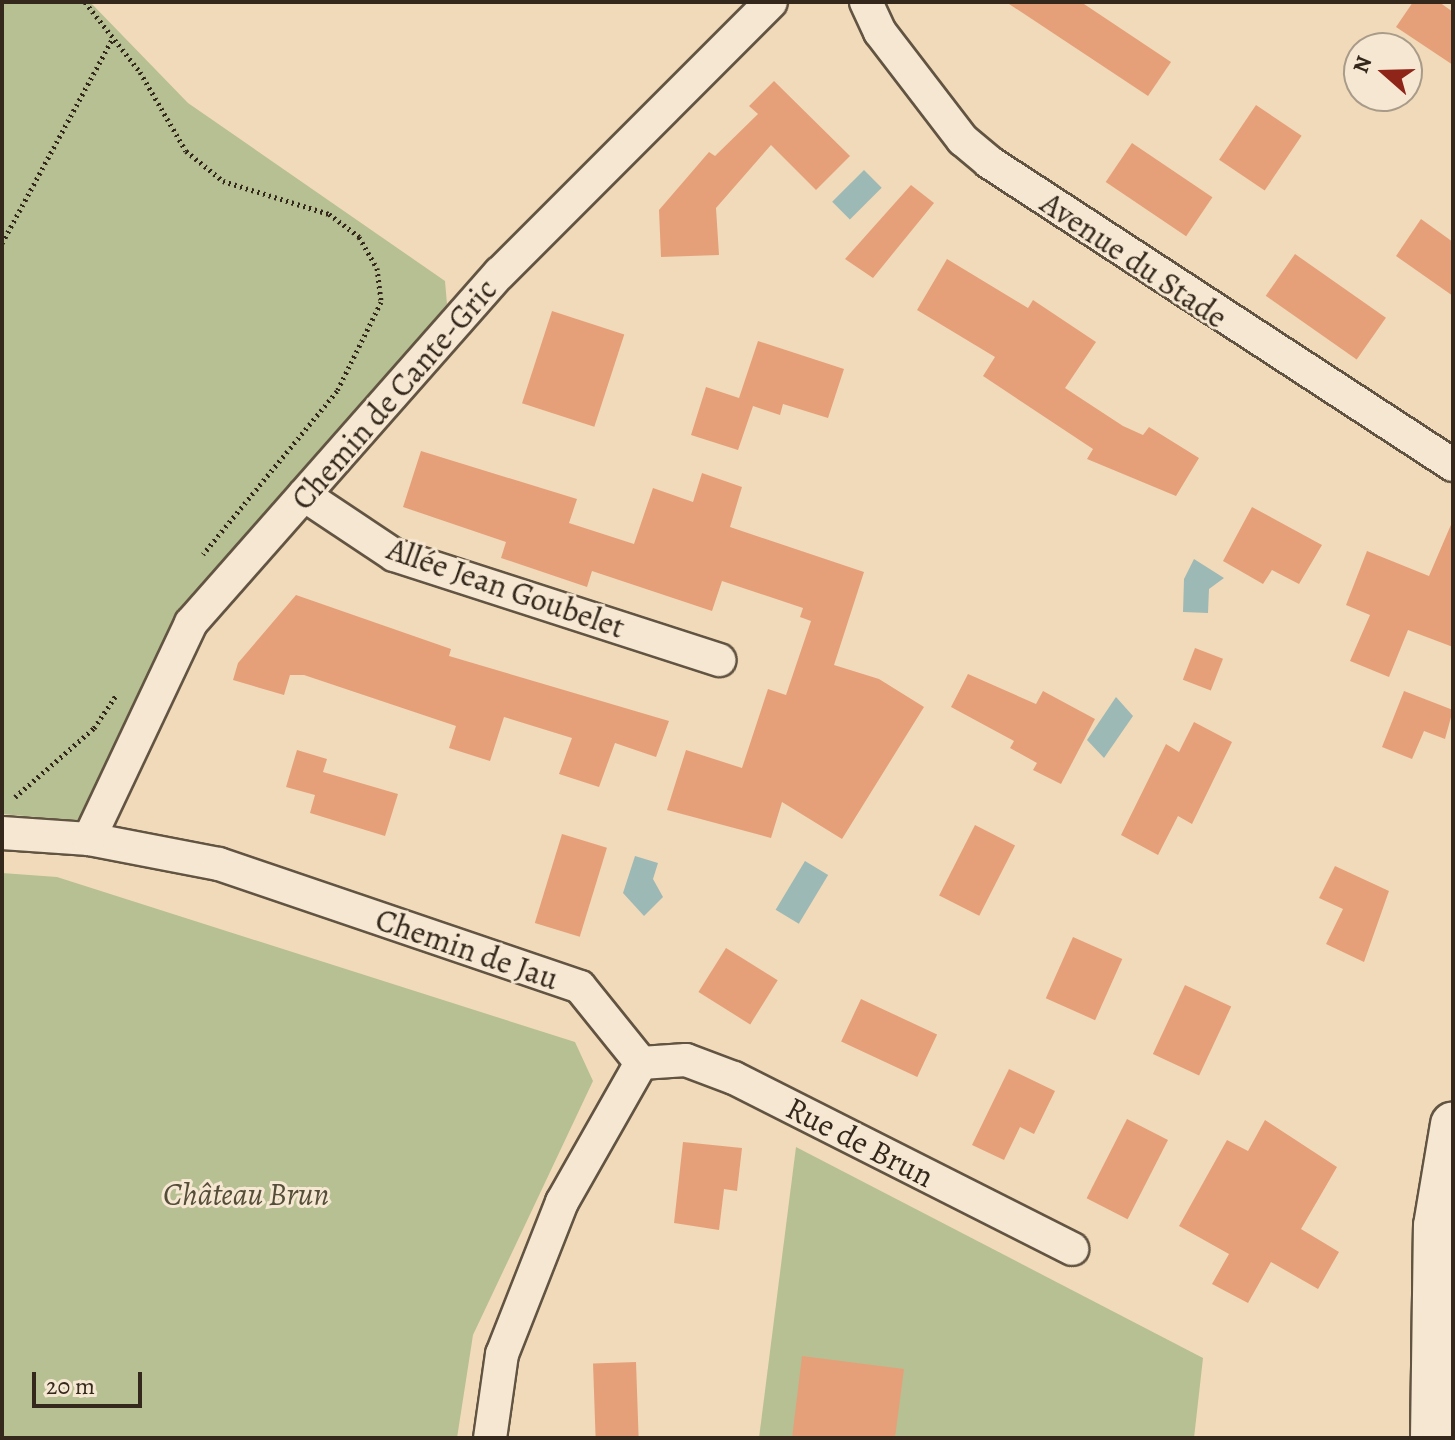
<!DOCTYPE html>
<html>
<head>
<meta charset="utf-8">
<style>
  body { margin:0 }
  #map { position:relative; width:1455px; height:1440px; overflow:hidden; background:#f1dab9; font-family:Alegreya,serif }
  div>[style] { position:absolute }
  [style*='--x'] { left:calc(var(--x)*1px); top:calc(var(--y)*1px); width:calc(var(--w)*1px); rotate:calc(var(--a)*1deg) }
  .green>* { inset:0; background:#b7c092 }
  .water>* { inset:0; background:#9cb9b6; transform-origin:0 0 }
  .building>* { inset:0; background:#e5a07a; transform-origin:0 0 }
  .path>* { height:5px; margin-top:-2.5px; transform-origin:0; background:repeating-linear-gradient(90deg,#33281b 0 2px,transparent 0 6px) }
  .roads { filter:drop-shadow(2px 0 #625442) drop-shadow(-2px 0 #625442) drop-shadow(0 2px #625442) drop-shadow(0 -2px #625442) }
  .street>* { height:32px; margin:-16px; padding:0 16px; transform-origin:16px; border-radius:16px; background:#f6e7d2 }
  .secondary>* { height:44px; margin:-22px; padding:0 22px; transform-origin:22px; border-radius:22px; background:#f6e7d2 }
  span { translate:-50% -50%; white-space:nowrap; text-align:center; line-height:1.15; -webkit-text-stroke:6px #f6e7d2; paint-order:stroke }
  .street-label { font-size:32px; color:#33281b }
  .park-label { font-size:32px; color:#544e39; font-style:italic }
  .frame { position:absolute; inset:0; border:4px solid #33281b; pointer-events:none }
  .north { position:absolute; left:1343px; top:32px; width:80px; height:80px; box-sizing:border-box; background:#f6e7d2; border:2px solid #a89b89; border-radius:50%; rotate:290deg; font-size:22px; font-weight:700; line-height:32px; text-align:center; color:#33281b }
  .north::after { content:''; display:block; margin:auto; width:28px; height:36px; background:#8f2418; clip-path:polygon(50% 0,100% 100%,50% 72%,0 100%) }
  .scale { position:absolute; left:32px; top:1372px; width:110px; height:36px; box-sizing:border-box; border:4px solid #33281b; border-top:0; padding-left:10px; font-size:24px; line-height:28px; white-space:nowrap; color:#33281b; -webkit-text-stroke:6px #f6e7d2; paint-order:stroke }
</style>
</head>
<body>
<div id="map">
  <div class="green">
    <div style="clip-path:polygon(2px 2px,90px 2px,188px 103px,445px 281px,447px 304px,181px 623px,81px 821px,2px 814px)"></div>
    <div style="clip-path:polygon(2px 873px,57px 877px,575px 1042px,593px 1081px,473px 1335px,457px 1438px,2px 1438px)"></div>
    <div style="clip-path:polygon(796px 1147px,1203px 1358px,1194px 1438px,759px 1438px)"></div>
  </div>
  <div class="water">
    <div style="left:864px;top:170px;width:25px;height:45px;rotate:45deg"></div>
    <div style="clip-path:polygon(1194px 559px,1224px 578px,1209px 589px,1208px 613px,1183px 612px,1184px 579px)"></div>
    <div style="clip-path:polygon(1116px 697px,1133px 716px,1104px 758px,1087px 740px)"></div>
    <div style="clip-path:polygon(635px 856px,658px 863px,653px 879px,663px 897px,644px 916px,623px 893px)"></div>
    <div style="left:805px;top:861px;width:27px;height:57px;rotate:31deg"></div>
  </div>
  <div class="building">
    <div style="clip-path:polygon(1006px 2px,1081px 2px,1171px 62px,1148px 96px)"></div>
    <div style="clip-path:polygon(1413px 2px,1439px 2px,1453px 12px,1453px 65px,1396px 27px)"></div>
    <div style="clip-path:polygon(774px 81px,850px 156px,816px 190px,771px 145px,716px 208px,719px 255px,661px 257px,659px 210px,709px 152px,715px 156px,758px 114px,749px 106px)"></div>
    <div style="left:1256px;top:105px;width:55px;height:66px;rotate:34deg"></div>
    <div style="left:1132px;top:143px;width:97px;height:47px;rotate:34deg"></div>
    <div style="clip-path:polygon(911px 185px,934px 203px,873px 278px,845px 259px)"></div>
    <div style="clip-path:polygon(1421px 219px,1453px 242px,1453px 296px,1396px 256px)"></div>
    <div style="left:1295px;top:254px;width:111px;height:51px;rotate:35deg"></div>
    <div style="clip-path:polygon(947px 259px,1028px 308px,1033px 300px,1096px 342px,1065px 388px,1123px 426px,1143px 435px,1149px 427px,1199px 458px,1176px 496px,1087px 459px,1093px 449px,983px 376px,995px 357px,917px 310px)"></div>
    <div style="left:552px;top:311px;width:76px;height:97px;rotate:18deg"></div>
    <div style="clip-path:polygon(758px 341px,844px 369px,828px 418px,783px 404px,780px 415px,753px 406px,738px 450px,691px 435px,706px 387px,739px 398px)"></div>
    <div style="clip-path:polygon(421px 451px,577px 499px,569px 523px,634px 544px,653px 488px,693px 502px,702px 473px,742px 487px,730px 527px,864px 572px,834px 665px,879px 679px,924px 707px,842px 839px,782px 802px,771px 838px,667px 810px,686px 750px,742px 768px,768px 689px,786px 695px,811px 621px,800px 617px,803px 608px,722px 581px,712px 611px,592px 571px,587px 587px,501px 558px,506px 542px,403px 507px)"></div>
    <div style="clip-path:polygon(1252px 507px,1322px 545px,1299px 584px,1272px 570px,1263px 584px,1223px 561px)"></div>
    <div style="clip-path:polygon(1453px 520px,1453px 647px,1408px 630px,1389px 677px,1350px 661px,1370px 615px,1346px 605px,1367px 551px,1429px 576px)"></div>
    <div style="clip-path:polygon(296px 595px,451px 649px,449px 656px,669px 721px,656px 757px,615px 743px,599px 787px,559px 774px,572px 738px,504px 717px,490px 761px,449px 748px,456px 726px,304px 675px,290px 675px,284px 695px,233px 680px,238px 663px)"></div>
    <div style="left:1195px;top:648px;width:30px;height:34px;rotate:21deg"></div>
    <div style="clip-path:polygon(968px 674px,1036px 704px,1043px 691px,1095px 719px,1061px 784px,1033px 770px,1037px 763px,1010px 748px,1014px 741px,951px 707px)"></div>
    <div style="clip-path:polygon(1404px 691px,1453px 710px,1445px 739px,1424px 731px,1412px 759px,1382px 747px)"></div>
    <div style="clip-path:polygon(1194px 722px,1232px 742px,1192px 824px,1178px 816px,1158px 855px,1121px 835px,1166px 744px,1179px 752px)"></div>
    <div style="clip-path:polygon(297px 750px,327px 759px,323px 772px,398px 794px,385px 836px,310px 813px,315px 795px,286px 787px)"></div>
    <div style="left:975px;top:825px;width:45px;height:79px;rotate:27deg"></div>
    <div style="left:562px;top:834px;width:47px;height:93px;rotate:17deg"></div>
    <div style="clip-path:polygon(1335px 866px,1389px 891px,1364px 962px,1326px 944px,1343px 909px,1319px 898px)"></div>
    <div style="left:1073px;top:937px;width:54px;height:67px;rotate:24deg"></div>
    <div style="left:726px;top:948px;width:61px;height:52px;rotate:32deg"></div>
    <div style="left:1185px;top:985px;width:51px;height:76px;rotate:25deg"></div>
    <div style="left:861px;top:999px;width:84px;height:47px;rotate:25deg"></div>
    <div style="clip-path:polygon(1009px 1069px,1055px 1091px,1034px 1134px,1020px 1127px,1004px 1160px,972px 1145px)"></div>
    <div style="left:1127px;top:1119px;width:46px;height:89px;rotate:27deg"></div>
    <div style="clip-path:polygon(1265px 1120px,1337px 1167px,1301px 1229px,1339px 1252px,1318px 1289px,1271px 1262px,1248px 1303px,1212px 1284px,1229px 1254px,1179px 1226px,1227px 1140px,1248px 1151px)"></div>
    <div style="clip-path:polygon(683px 1142px,742px 1148px,737px 1191px,724px 1189px,719px 1230px,674px 1223px)"></div>
    <div style="clip-path:polygon(802px 1356px,904px 1369px,895px 1438px,792px 1438px)"></div>
    <div style="left:636px;top:1362px;width:76px;height:43px;rotate:88deg"></div>
  </div>
  <div class="path">
    <div style="--x:85;--y:2;--w:89;--a:51.8"></div>
    <div style="--x:140;--y:72;--w:91;--a:59.8"></div>
    <div style="--x:186;--y:151;--w:48;--a:39"></div>
    <div style="--x:223;--y:181;--w:111;--a:17.3"></div>
    <div style="--x:329;--y:214;--w:38;--a:37"></div>
    <div style="--x:359;--y:237;--w:36;--a:60"></div>
    <div style="--x:377;--y:268;--w:34;--a:83"></div>
    <div style="--x:381;--y:302;--w:99;--a:116.3"></div>
    <div style="--x:337;--y:391;--w:211;--a:129.4"></div>
    <div style="--x:2;--y:243;--w:233;--a:-61.6"></div>
    <div style="--x:15;--y:797;--w:105;--a:-41.1"></div>
    <div style="--x:94;--y:728;--w:40;--a:-56"></div>
  </div>
  <div class="roads">
    <div class="street">
      <div style="--x:866;--y:2;--w:33;--a:65"></div>
      <div style="--x:880;--y:32;--w:136;--a:52.5"></div>
      <div style="--x:963;--y:140;--w:34;--a:40"></div>
      <div style="--x:989;--y:162;--w:554;--a:33.15"></div>
      <div style="--x:304;--y:495;--w:108;--a:33.7"></div>
      <div style="--x:394;--y:555;--w:342;--a:17.9"></div>
      <div style="--x:2;--y:833;--w:87;--a:3.9"></div>
      <div style="--x:89;--y:839;--w:132;--a:10.9"></div>
      <div style="--x:219;--y:864;--w:381;--a:18.8"></div>
      <div style="--x:580;--y:987;--w:97;--a:51.2"></div>
      <div style="--x:641;--y:1063;--w:160;--a:119.6"></div>
      <div style="--x:562;--y:1202;--w:163;--a:111.5"></div>
      <div style="--x:502;--y:1354;--w:85;--a:98.1"></div>
      <div style="--x:89;--y:839;--w:239;--a:-64.7"></div>
      <div style="--x:191;--y:623;--w:467;--a:-48.6"></div>
      <div style="--x:500;--y:273;--w:383;--a:-45"></div>
      <div style="--x:641;--y:1063;--w:45;--a:-3.8"></div>
      <div style="--x:686;--y:1060;--w:51;--a:20.6"></div>
      <div style="--x:734;--y:1078;--w:379;--a:26.8"></div>
    </div>
    <div class="secondary">
      <div style="--x:1433;--y:1438;--w:212;--a:-89.2"></div>
      <div style="--x:1436;--y:1226;--w:103;--a:-80.5"></div>
    </div>
  </div>
  <div class="street-label">
    <span style="left:1134px;top:260px;rotate:34deg">Avenue du Stade</span>
    <span style="left:394px;top:394px;rotate:-49deg">Chemin de Cante-Gric</span>
    <span style="left:506px;top:588px;rotate:19deg">Allée Jean Goubelet</span>
    <span style="left:467px;top:949px;rotate:19deg">Chemin de Jau</span>
    <span style="left:860px;top:1142px;rotate:27deg">Rue de Brun</span>
  </div>
  <div class="park-label">
    <span style="left:246px;top:1194px">Château Brun</span>
  </div>
  <div class="frame"></div>
  <div class="north">N</div>
  <div class="scale">20 m</div>
</div>
</body>
</html>
